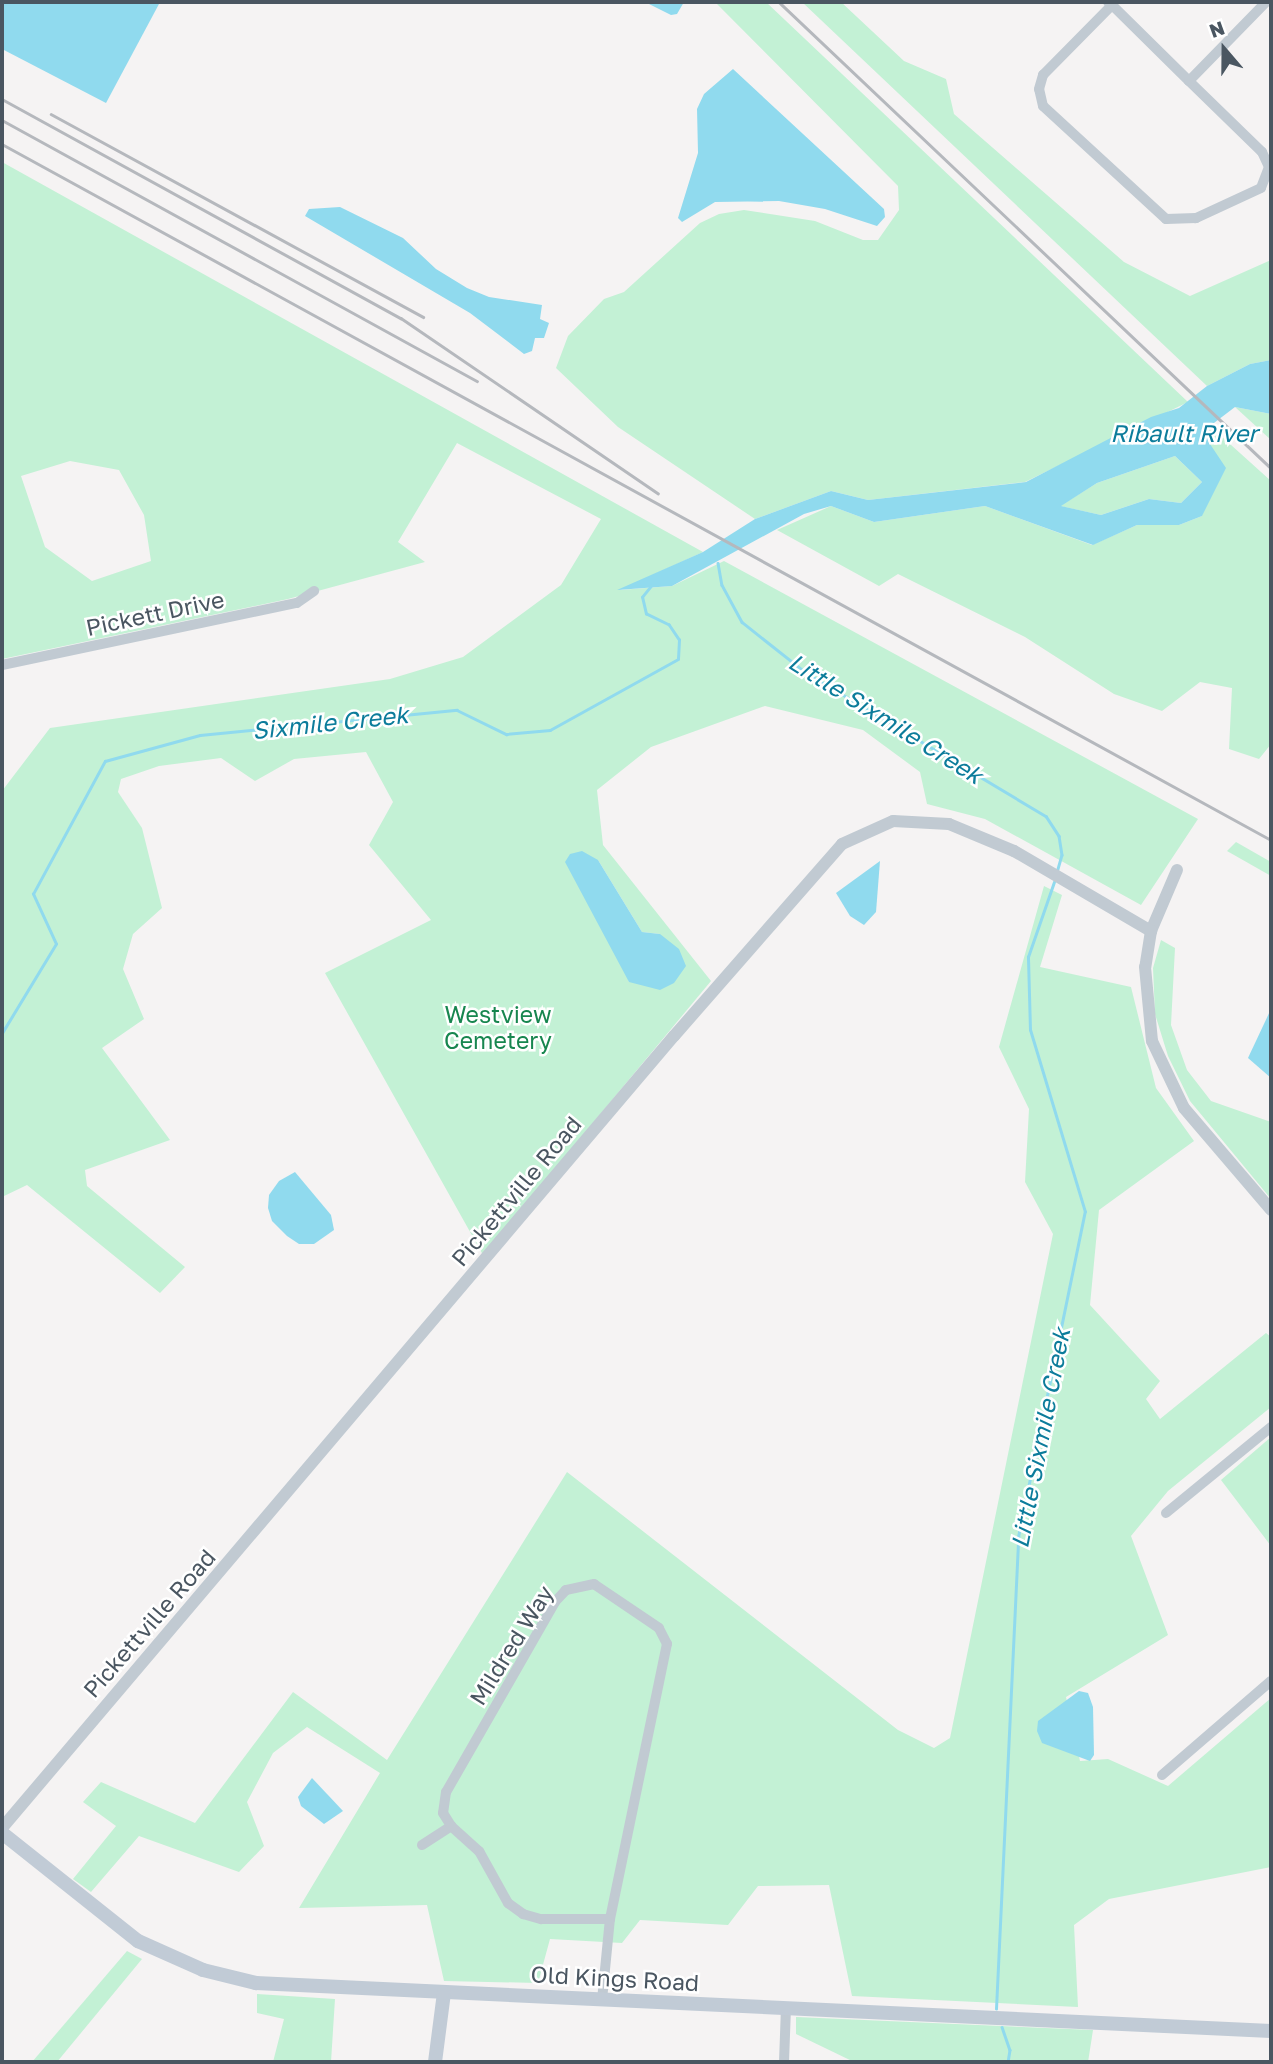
<!DOCTYPE html>
<html>
<head>
<meta charset="utf-8">
<style>
  body { margin:0 }
  #map { position:relative; width:1273px; height:2064px; overflow:hidden; background:#f5f3f3; font-family:"Golos Text",sans-serif }
  div>[style] { position:absolute }
  [style*='--x'] { left:calc(var(--x)*1px); top:calc(var(--y)*1px); width:calc(var(--w)*1px); rotate:calc(var(--a)*1deg) }
  .green>* { inset:0; background:#c3f1d5 }
  .water>* { inset:0; background:#90daee }
  .stream>* { height:2.5px; margin:-1.25px; padding:0 1.25px; transform-origin:1.25px; border-radius:1.25px; background:#90daee }
  .minor>* { height:10px; margin:-5px; padding:0 5px; transform-origin:5px; border-radius:5px; background:#c1cad2 }
  .tertiary>* { height:12px; margin:-6px; padding:0 6px; transform-origin:6px; border-radius:6px; background:#c1cad2 }
  .secondary>* { height:14px; margin:-7px; padding:0 7px; transform-origin:7px; border-radius:7px; background:#c1cbd6 }
  .rail>* { height:2.5px; margin:-1.25px; padding:0 1.25px; transform-origin:1.25px; border-radius:1.25px; background:#b5b8bd }
  span { translate:-50% -50%; white-space:nowrap; text-align:center; line-height:1.15; -webkit-text-stroke:5px #fff; paint-order:stroke }
  .street-label { font-size:23px; color:#4a5661 }
  .park-label { font-size:23px; color:#17864f }
  .water-label { font-size:24px; color:#0c7c9b; font-style:italic }
  .frame { position:absolute; inset:0; border:4px solid #4a5661; pointer-events:none }
  .north { position:absolute; left:1189px; top:14px; width:70px; height:70px; -webkit-text-stroke:5px #fff; paint-order:stroke; rotate:340deg; font-size:19px; font-weight:700; line-height:28px; text-align:center; color:#4a5661 }
  .north::after { content:''; display:block; margin:auto; width:24px; height:32px; background:#4a5661; clip-path:polygon(50% 0,100% 100%,50% 72%,0 100%) }
</style>
</head>
<body>
<div id="map">
  <div class="green">
    <div style="clip-path:polygon(715px 2px,766px 2px,1188px 402px,1025px 482px,868px 500px,831px 491px,755px 519px,618px 427px,556px 368px,568px 336px,604px 299px,624px 292px,700px 223px,719px 214px,744px 210px,815px 221px,863px 240px,878px 240px,899px 210px,898px 186px)"></div>
    <div style="clip-path:polygon(802px 2px,841px 2px,904px 61px,946px 79px,954px 114px,1124px 262px,1190px 296px,1271px 260px,1271px 360px,1250px 364px,1207px 386px)"></div>
    <div style="clip-path:polygon(evenodd,2px 162px,703px 552px,620px 590px,672px 586px,724px 561px,1198px 819px,1141px 905px,985px 819px,927px 804px,920px 772px,863px 730px,765px 706px,651px 747px,597px 790px,603px 845px,711px 981px,483px 1255px,325px 973px,431px 920px,369px 845px,393px 802px,366px 752px,294px 759px,255px 781px,221px 758px,159px 766px,121px 779px,118px 792px,142px 828px,162px 908px,133px 934px,123px 969px,144px 1019px,102px 1048px,170px 1140px,85px 1170px,87px 1186px,185px 1267px,160px 1293px,27px 1185px,2px 1197px,2px 791px,50px 728px,390px 679px,463px 657px,561px 585px,601px 519px,457px 443px,398px 542px,425px 562px,288px 599px,2px 659px,2px 162px,70px 461px,119px 470px,144px 515px,151px 561px,92px 581px,45px 547px,21px 476px,70px 461px,2px 162px,598px 860px,642px 932px,660px 934px,629px 982px,598px 860px)"></div>
    <div style="clip-path:polygon(1235px 407px,1271px 414px,1271px 440px)"></div>
    <div style="clip-path:polygon(1210px 426px,1271px 481px,1271px 744px,1259px 759px,1229px 749px,1232px 688px,1200px 682px,1162px 711px,1114px 694px,1025px 637px,898px 574px,879px 586px,777px 530px,831px 506px,874px 522px,985px 506px,1092px 545px,1137px 525px,1179px 525px,1202px 516px)"></div>
    <div style="clip-path:polygon(1175px 456px,1202px 482px,1181px 503px,1149px 499px,1101px 515px,1060px 506px,1097px 483px)"></div>
    <div style="clip-path:polygon(1236px 842px,1271px 862px,1271px 876px,1227px 851px)"></div>
    <div style="clip-path:polygon(1044px 886px,1062px 895px,1040px 967px,1131px 987px,1156px 1088px,1194px 1141px,1099px 1210px,1090px 1305px,1160px 1381px,1146px 1399px,1160px 1419px,1266px 1333px,1271px 1337px,1271px 1407px,1168px 1491px,1131px 1536px,1168px 1635px,1066px 1697px,1080px 1761px,1108px 1759px,1168px 1786px,1271px 1698px,1271px 1867px,1109px 1899px,1074px 1925px,1078px 2007px,852px 1996px,829px 1885px,758px 1886px,728px 1925px,640px 1920px,622px 1943px,550px 1939px,538px 1983px,444px 1981px,427px 1905px,299px 1908px,380px 1773px,307px 1727px,273px 1753px,247px 1802px,264px 1846px,239px 1872px,139px 1836px,91px 1892px,73px 1879px,116px 1826px,83px 1802px,101px 1782px,195px 1823px,293px 1692px,387px 1760px,567px 1472px,898px 1730px,934px 1748px,950px 1738px,1053px 1234px,1025px 1182px,1029px 1109px,999px 1047px)"></div>
    <div style="clip-path:polygon(1161px 940px,1175px 948px,1171px 1025px,1187px 1070px,1211px 1101px,1271px 1122px,1271px 1199px,1190px 1101px,1168px 1056px,1155px 1014px,1153px 968px)"></div>
    <div style="clip-path:polygon(1271px 1437px,1271px 1546px,1221px 1480px)"></div>
    <div style="clip-path:polygon(127px 1951px,142px 1959px,57px 2062px,32px 2062px)"></div>
    <div style="clip-path:polygon(257px 1994px,335px 1999px,331px 2062px,273px 2062px,284px 2019px,257px 2013px)"></div>
    <div style="clip-path:polygon(796px 2017px,1093px 2030px,1088px 2062px,854px 2062px,796px 2034px)"></div>
  </div>
  <div class="water">
    <div style="clip-path:polygon(2px 2px,158px 2px,159px 4px,106px 103px,2px 49px)"></div>
    <div style="clip-path:polygon(628px 2px,684px 2px,677px 14px,671px 15px,649px 4px)"></div>
    <div style="clip-path:polygon(733px 69px,884px 209px,885px 217px,877px 226px,825px 209px,779px 201px,715px 202px,682px 222px,678px 218px,698px 153px,697px 109px,704px 94px)"></div>
    <div style="clip-path:polygon(340px 207px,403px 238px,436px 269px,467px 288px,489px 297px,542px 305px,540px 319px,549px 323px,544px 338px,535px 338px,532px 351px,524px 354px,470px 313px,305px 216px,309px 209px)"></div>
    <div style="clip-path:polygon(evenodd,1271px 360px,1271px 414px,1235px 407px,1210px 426px,1208px 441px,1226px 468px,1202px 516px,1179px 525px,1137px 525px,1093px 545px,985px 506px,874px 522px,831px 506px,804px 514px,672px 586px,617px 590px,703px 552px,755px 519px,831px 491px,868px 500px,1026px 482px,1151px 417px,1179px 408px,1207px 386px,1250px 364px,1271px 360px,1175px 456px,1202px 482px,1181px 503px,1149px 499px,1101px 515px,1061px 506px,1097px 483px,1175px 456px)"></div>
    <div style="clip-path:polygon(582px 851px,598px 860px,642px 932px,660px 934px,679px 949px,686px 966px,674px 983px,660px 990px,629px 982px,565px 862px,570px 854px)"></div>
    <div style="clip-path:polygon(880px 861px,876px 912px,864px 925px,850px 916px,836px 893px)"></div>
    <div style="clip-path:polygon(1271px 1009px,1271px 1078px,1248px 1058px)"></div>
    <div style="clip-path:polygon(295px 1172px,331px 1215px,334px 1230px,314px 1244px,299px 1244px,287px 1236px,272px 1221px,268px 1208px,269px 1195px,279px 1181px)"></div>
    <div style="clip-path:polygon(1079px 1691px,1088px 1693px,1093px 1707px,1094px 1755px,1090px 1761px,1042px 1743px,1037px 1731px,1038px 1721px)"></div>
    <div style="clip-path:polygon(312px 1778px,343px 1811px,324px 1824px,301px 1806px,298px 1797px)"></div>
  </div>
  <div class="stream">
    <div style="--x:718;--y:563;--w:22;--a:80"></div>
    <div style="--x:722;--y:585;--w:42;--a:61.6"></div>
    <div style="--x:742;--y:622;--w:80;--a:38.4"></div>
    <div style="--x:805;--y:672;--w:281;--a:30.9"></div>
    <div style="--x:1046;--y:816;--w:24;--a:57"></div>
    <div style="--x:1059;--y:836;--w:19;--a:81"></div>
    <div style="--x:1062;--y:855;--w:15;--a:106"></div>
    <div style="--x:2;--y:1033;--w:104;--a:-58.8"></div>
    <div style="--x:56;--y:944;--w:55;--a:-114.7"></div>
    <div style="--x:33;--y:894;--w:151;--a:-61.6"></div>
    <div style="--x:105;--y:761;--w:98;--a:-15.3"></div>
    <div style="--x:200;--y:735;--w:258;--a:-5.6"></div>
    <div style="--x:457;--y:710;--w:55;--a:26.1"></div>
    <div style="--x:506;--y:734;--w:44;--a:-5.2"></div>
    <div style="--x:550;--y:730;--w:146;--a:-29"></div>
    <div style="--x:678;--y:659;--w:19;--a:-87"></div>
    <div style="--x:679;--y:640;--w:18;--a:-124"></div>
    <div style="--x:669;--y:625;--w:25;--a:-154"></div>
    <div style="--x:646;--y:614;--w:17;--a:-103"></div>
    <div style="--x:642;--y:597;--w:14;--a:-51"></div>
    <div style="--x:996;--y:2009;--w:473;--a:-87.3"></div>
    <div style="--x:1018;--y:1537;--w:332;--a:-78.4"></div>
    <div style="--x:1085;--y:1212;--w:190;--a:-106.8"></div>
    <div style="--x:1030;--y:1030;--w:73;--a:-91.6"></div>
    <div style="--x:1028;--y:957;--w:79;--a:-70.9"></div>
    <div style="--x:1002;--y:2027;--w:24;--a:71"></div>
    <div style="--x:1010;--y:2050;--w:12;--a:99"></div>
  </div>
  <div class="minor">
    <div style="--x:1108;--y:2;--w:5;--a:37"></div>
    <div style="--x:1112;--y:5;--w:108;--a:44.6"></div>
    <div style="--x:1189;--y:81;--w:102;--a:44.2"></div>
    <div style="--x:1262;--y:152;--w:17;--a:65"></div>
    <div style="--x:1269;--y:167;--w:22;--a:111"></div>
    <div style="--x:1261;--y:188;--w:72;--a:155.2"></div>
    <div style="--x:1196;--y:218;--w:30;--a:178"></div>
    <div style="--x:1166;--y:219;--w:167;--a:-137.4"></div>
    <div style="--x:1043;--y:106;--w:17;--a:-103"></div>
    <div style="--x:1039;--y:89;--w:15;--a:-74"></div>
    <div style="--x:1043;--y:75;--w:98;--a:-45.4"></div>
    <div style="--x:1189;--y:81;--w:110;--a:-45.7"></div>
    <div style="--x:2;--y:665;--w:301;--a:-11.9"></div>
    <div style="--x:297;--y:603;--w:21;--a:-35"></div>
    <div style="--x:1166;--y:1513;--w:136;--a:-39.3"></div>
    <div style="--x:1162;--y:1775;--w:144;--a:-40.8"></div>
    <div style="--x:422;--y:1845;--w:35;--a:-33"></div>
    <div style="--x:602;--y:2000;--w:81;--a:-84.4"></div>
    <div style="--x:610;--y:1919;--w:281;--a:-78.3"></div>
    <div style="--x:667;--y:1644;--w:18;--a:-117"></div>
    <div style="--x:659;--y:1628;--w:78;--a:-145.9"></div>
    <div style="--x:594;--y:1584;--w:29;--a:168"></div>
    <div style="--x:566;--y:1590;--w:16;--a:133"></div>
    <div style="--x:555;--y:1602;--w:219;--a:119.8"></div>
    <div style="--x:446;--y:1792;--w:21;--a:98"></div>
    <div style="--x:443;--y:1813;--w:15;--a:58"></div>
    <div style="--x:451;--y:1826;--w:38;--a:42"></div>
    <div style="--x:479;--y:1851;--w:60;--a:60.9"></div>
    <div style="--x:508;--y:1903;--w:19;--a:36"></div>
    <div style="--x:523;--y:1914;--w:19;--a:16"></div>
    <div style="--x:541;--y:1919;--w:69;--a:0"></div>
    <div style="--x:784;--y:2062;--w:54;--a:-87.9"></div>
  </div>
  <div class="tertiary">
    <div style="--x:1177;--y:870;--w:66;--a:113.1"></div>
    <div style="--x:1151;--y:931;--w:36;--a:99"></div>
    <div style="--x:1145;--y:967;--w:74;--a:84.6"></div>
    <div style="--x:1152;--y:1041;--w:74;--a:64.5"></div>
    <div style="--x:1184;--y:1108;--w:134;--a:49.5"></div>
    <div style="--x:2;--y:1828;--w:1039;--a:-49.69"></div>
    <div style="--x:674;--y:1036;--w:255;--a:-48.8"></div>
    <div style="--x:842;--y:844;--w:56;--a:-24.3"></div>
    <div style="--x:893;--y:821;--w:56;--a:3.1"></div>
    <div style="--x:949;--y:824;--w:70;--a:22.6"></div>
    <div style="--x:1014;--y:851;--w:159;--a:30.3"></div>
  </div>
  <div class="secondary">
    <div style="--x:2;--y:1833;--w:174;--a:38.5"></div>
    <div style="--x:138;--y:1941;--w:71;--a:24"></div>
    <div style="--x:203;--y:1970;--w:55;--a:13.8"></div>
    <div style="--x:256;--y:1983;--w:1016;--a:2.71"></div>
    <div style="--x:435;--y:2062;--w:70;--a:-82.6"></div>
  </div>
  <div class="rail">
    <div style="--x:779;--y:2;--w:678;--a:43.45"></div>
    <div style="--x:2;--y:99;--w:455;--a:28.8"></div>
    <div style="--x:401;--y:318;--w:311;--a:34.3"></div>
    <div style="--x:51;--y:114;--w:424;--a:28.6"></div>
    <div style="--x:2;--y:120;--w:542;--a:28.79"></div>
    <div style="--x:2;--y:144;--w:1447;--a:28.74"></div>
  </div>
  <div class="street-label">
    <span style="left:155px;top:613px;rotate:-12deg">Pickett Drive</span>
    <span style="left:516px;top:1191px;rotate:-50deg">Pickettville Road</span>
    <span style="left:149px;top:1623px;rotate:-49deg">Pickettville Road</span>
    <span style="left:511px;top:1645px;rotate:-58deg">Mildred Way</span>
    <span style="left:615px;top:1978px;rotate:3deg">Old Kings Road</span>
  </div>
  <div class="park-label">
    <span style="left:498px;top:1027px">Westview<br>Cemetery</span>
  </div>
  <div class="water-label">
    <span style="left:1184px;top:433px">Ribault River</span>
    <span style="left:886px;top:718px;rotate:32deg">Little Sixmile Creek</span>
    <span style="left:330px;top:722px;rotate:-6deg">Sixmile Creek</span>
    <span style="left:1040px;top:1438px;rotate:-79deg">Little Sixmile Creek</span>
  </div>
  <div class="frame"></div>
  <div class="north">N</div>
</div>
</body>
</html>
